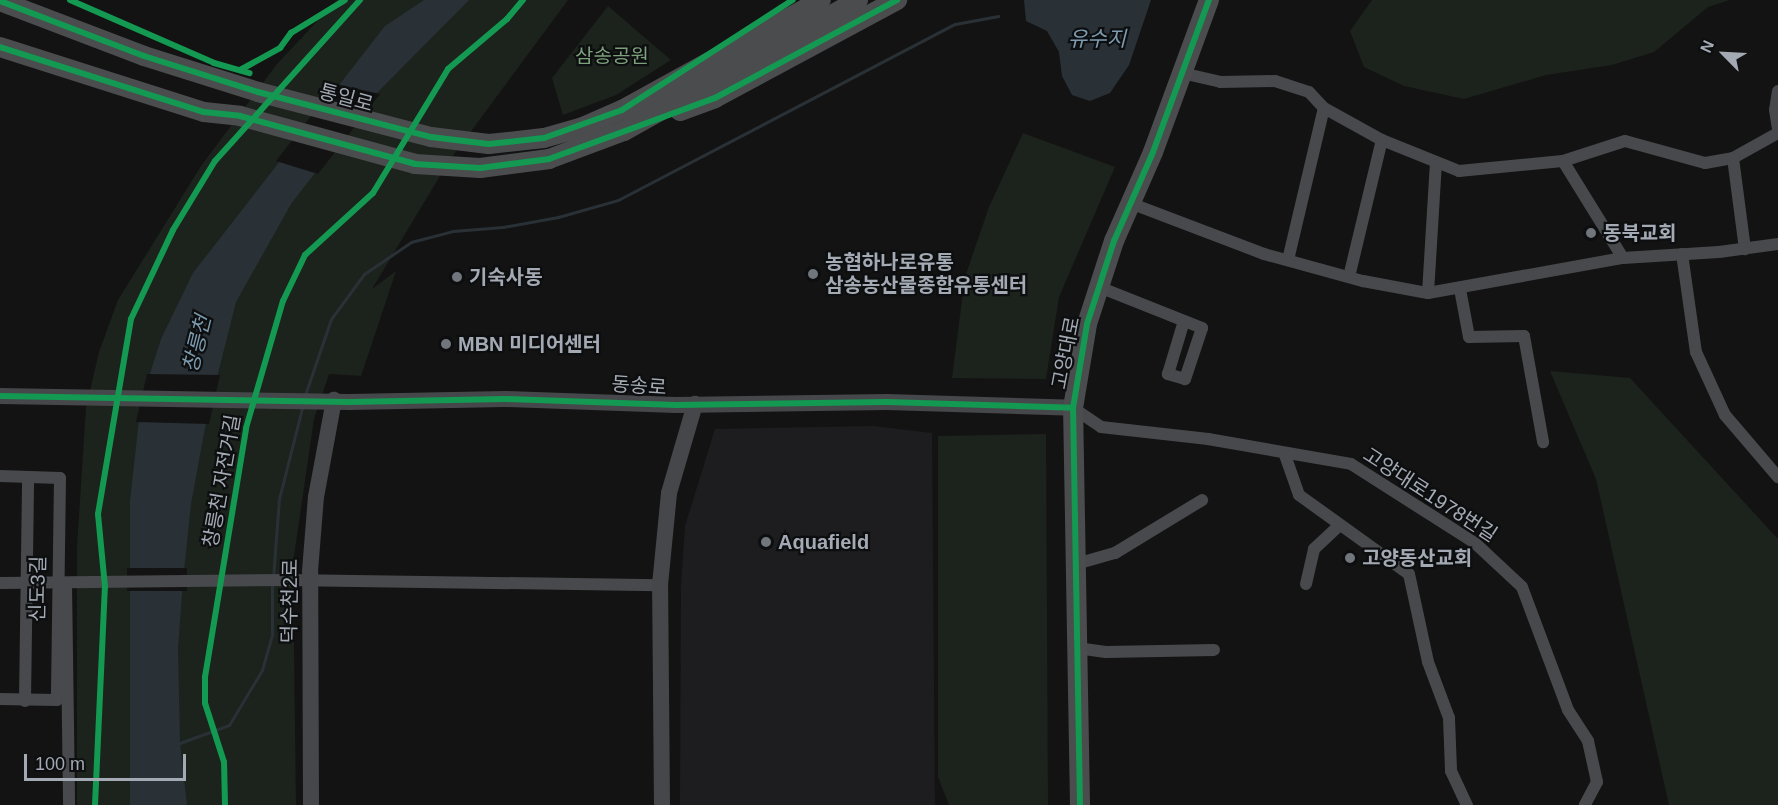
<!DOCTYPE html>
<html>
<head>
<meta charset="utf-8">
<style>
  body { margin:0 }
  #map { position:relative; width:1778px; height:805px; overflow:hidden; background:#131313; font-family:Arial,"Noto Sans KR",sans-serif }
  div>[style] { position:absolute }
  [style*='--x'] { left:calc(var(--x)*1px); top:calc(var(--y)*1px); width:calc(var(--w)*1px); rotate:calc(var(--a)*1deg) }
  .built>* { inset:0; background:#1d1d1f }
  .green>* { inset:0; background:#1c221c }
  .water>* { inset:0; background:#293136 }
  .pier>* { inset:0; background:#131313; transform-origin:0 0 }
  .stream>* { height:3px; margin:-1.5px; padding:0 1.5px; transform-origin:1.5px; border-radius:1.5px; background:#293136 }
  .street>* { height:12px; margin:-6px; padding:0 6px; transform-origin:6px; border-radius:6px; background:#47494c }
  .secondary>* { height:16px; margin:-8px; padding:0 8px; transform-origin:8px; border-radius:8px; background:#46474a }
  .primary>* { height:20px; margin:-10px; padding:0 10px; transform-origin:10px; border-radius:10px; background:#4a4c4e }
  .cycleway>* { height:6px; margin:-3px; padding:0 3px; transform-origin:3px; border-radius:3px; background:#139951 }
  .dots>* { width:16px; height:16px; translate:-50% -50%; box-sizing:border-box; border:3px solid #0d0e0f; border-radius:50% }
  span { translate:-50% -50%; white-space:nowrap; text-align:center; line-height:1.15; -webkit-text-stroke:4.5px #0d0e0f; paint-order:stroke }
  .park-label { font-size:20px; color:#7c9f7c }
  .street-label { font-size:20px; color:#a4aab4 }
  .poi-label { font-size:20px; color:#a4aab4; font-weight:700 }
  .left { translate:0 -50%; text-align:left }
  .water-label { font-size:21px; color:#7c9baf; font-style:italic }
  .north { position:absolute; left:1694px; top:24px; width:60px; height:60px; -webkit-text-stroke:4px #0d0e0f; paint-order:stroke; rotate:294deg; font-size:16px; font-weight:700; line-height:24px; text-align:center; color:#a4aab4 }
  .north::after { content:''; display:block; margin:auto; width:21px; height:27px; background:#a4aab4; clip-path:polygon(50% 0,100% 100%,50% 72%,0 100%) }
  .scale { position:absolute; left:24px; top:754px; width:162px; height:27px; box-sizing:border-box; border:3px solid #a4aab4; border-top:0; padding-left:8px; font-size:18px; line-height:21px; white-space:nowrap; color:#a4aab4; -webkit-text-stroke:4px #0d0e0f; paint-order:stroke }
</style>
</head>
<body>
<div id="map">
  <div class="built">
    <div style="clip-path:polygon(873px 426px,932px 433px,935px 805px,680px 805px,681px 586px,685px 526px,715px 429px)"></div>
  </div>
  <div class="green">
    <div style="clip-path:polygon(337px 0,568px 0,449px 161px,372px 289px,396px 271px,361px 376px,329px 374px,314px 419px,293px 563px,296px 805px,77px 805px,77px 546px,86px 408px,99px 352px,118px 300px,201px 166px,277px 64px)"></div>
    <div style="clip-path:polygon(1372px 0,1730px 0,1708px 7px,1654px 52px,1612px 65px,1546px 75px,1464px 99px,1404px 86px,1364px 67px,1350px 31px)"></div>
    <div style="clip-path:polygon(608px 6px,671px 60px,616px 95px,563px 115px,552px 78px)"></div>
    <div style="clip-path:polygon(1023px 133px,1115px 167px,1059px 297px,1046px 379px,952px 378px,965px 277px,989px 207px)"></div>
    <div style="clip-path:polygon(1550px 371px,1630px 378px,1778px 539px,1778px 805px,1669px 805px,1596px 479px)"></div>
    <div style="clip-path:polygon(1046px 434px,1048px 805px,949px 805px,938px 777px,938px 436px)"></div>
  </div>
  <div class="water">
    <div style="clip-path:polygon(424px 0,469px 0,375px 95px,291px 204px,236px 302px,207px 417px,191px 504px,183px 580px,178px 648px,180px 743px,187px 805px,130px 805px,130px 501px,141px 402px,161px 339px,193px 273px,385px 26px)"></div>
    <div style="clip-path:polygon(1024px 0,1151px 0,1129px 65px,1110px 93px,1090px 101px,1072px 95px,1062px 76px,1059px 52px,1047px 31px,1026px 21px)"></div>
  </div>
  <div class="pier">
    <div style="clip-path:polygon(336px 84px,380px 94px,318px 174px,276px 161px)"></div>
    <div style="clip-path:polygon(147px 374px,220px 375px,209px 424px,136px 422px)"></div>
    <div style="left:127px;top:568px;width:60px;height:23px"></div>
  </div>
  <div class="stream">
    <div style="--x:305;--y:395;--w:80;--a:-71.1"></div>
    <div style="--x:331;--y:319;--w:56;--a:-53.7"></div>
    <div style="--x:364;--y:274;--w:57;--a:-34.2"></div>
    <div style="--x:411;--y:242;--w:43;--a:-14.7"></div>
    <div style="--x:453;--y:231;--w:50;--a:-4.6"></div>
    <div style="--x:503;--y:227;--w:56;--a:-10.3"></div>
    <div style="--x:558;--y:217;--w:62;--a:-15.8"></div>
    <div style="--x:618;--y:200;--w:380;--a:-27.6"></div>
    <div style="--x:955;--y:24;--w:44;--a:-10.5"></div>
    <div style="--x:273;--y:578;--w:79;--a:-85.7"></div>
    <div style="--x:279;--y:499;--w:94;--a:-75.8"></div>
    <div style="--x:177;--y:744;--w:55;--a:-20.1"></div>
    <div style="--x:229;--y:725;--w:64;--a:-59"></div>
    <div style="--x:262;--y:670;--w:37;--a:-74"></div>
    <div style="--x:272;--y:634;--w:49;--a:-90"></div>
  </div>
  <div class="street">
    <div style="--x:1182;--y:73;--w:39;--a:13"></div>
    <div style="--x:1220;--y:82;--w:55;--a:-1"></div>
    <div style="--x:1275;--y:81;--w:36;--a:18"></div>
    <div style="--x:1309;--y:92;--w:22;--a:47"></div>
    <div style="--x:1324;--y:108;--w:66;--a:28.9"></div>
    <div style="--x:1382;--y:140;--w:83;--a:21.9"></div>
    <div style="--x:1459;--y:171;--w:104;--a:-5.5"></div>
    <div style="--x:1563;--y:161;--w:65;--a:-17.9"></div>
    <div style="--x:1625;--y:141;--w:83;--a:15.4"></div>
    <div style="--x:1705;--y:163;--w:28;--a:-10"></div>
    <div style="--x:1733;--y:158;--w:51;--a:-29.1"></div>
    <div style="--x:1778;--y:91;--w:19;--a:99"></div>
    <div style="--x:1775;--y:110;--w:18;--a:81"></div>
    <div style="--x:1733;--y:158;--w:92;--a:82.5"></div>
    <div style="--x:1563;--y:161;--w:114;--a:58.3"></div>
    <div style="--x:1130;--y:203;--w:143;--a:20.8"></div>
    <div style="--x:1264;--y:254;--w:103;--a:15.3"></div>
    <div style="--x:1363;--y:281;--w:66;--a:10.5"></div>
    <div style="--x:1428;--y:293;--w:198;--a:-10.2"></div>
    <div style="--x:1623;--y:258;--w:96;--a:-3.6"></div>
    <div style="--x:1719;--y:252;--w:60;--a:-7.7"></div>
    <div style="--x:1682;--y:254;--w:99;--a:81.9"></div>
    <div style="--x:1696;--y:352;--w:69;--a:65.3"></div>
    <div style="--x:1725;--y:415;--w:82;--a:49.5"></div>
    <div style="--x:1288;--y:260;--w:156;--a:-76.7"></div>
    <div style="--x:1349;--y:277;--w:141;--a:-76.5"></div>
    <div style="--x:1099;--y:287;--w:111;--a:21.7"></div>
    <div style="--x:1202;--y:328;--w:54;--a:108.4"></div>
    <div style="--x:1185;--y:379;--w:18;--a:-164"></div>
    <div style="--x:1168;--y:374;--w:55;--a:-73.2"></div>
    <div style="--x:1460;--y:289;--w:49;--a:79.4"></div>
    <div style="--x:1469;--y:337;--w:55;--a:-1"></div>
    <div style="--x:1524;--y:336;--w:108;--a:79.8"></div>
    <div style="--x:1428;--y:293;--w:129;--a:-86.5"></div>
    <div style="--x:1073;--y:408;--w:34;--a:34"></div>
    <div style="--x:1101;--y:427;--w:108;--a:6.4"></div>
    <div style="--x:1208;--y:439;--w:145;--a:9.9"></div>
    <div style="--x:1351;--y:464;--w:147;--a:32.5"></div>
    <div style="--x:1475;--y:543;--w:64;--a:43.1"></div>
    <div style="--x:1522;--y:587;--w:131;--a:69.5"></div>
    <div style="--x:1568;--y:710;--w:37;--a:57"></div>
    <div style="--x:1588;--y:741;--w:42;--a:77.6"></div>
    <div style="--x:1597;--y:782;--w:26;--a:118"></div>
    <div style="--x:1285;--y:455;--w:42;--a:70.7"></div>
    <div style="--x:1299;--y:495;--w:135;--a:35.7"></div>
    <div style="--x:1409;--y:574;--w:90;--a:77.8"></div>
    <div style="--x:1428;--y:662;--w:60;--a:69.4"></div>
    <div style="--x:1449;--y:718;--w:53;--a:87.8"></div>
    <div style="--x:1451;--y:771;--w:38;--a:65"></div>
    <div style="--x:0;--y:476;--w:60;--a:1.9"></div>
    <div style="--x:60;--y:478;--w:222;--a:90.8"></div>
    <div style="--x:57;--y:700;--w:57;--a:-179"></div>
    <div style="--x:1076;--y:564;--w:41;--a:-15.8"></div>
    <div style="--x:1115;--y:553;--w:102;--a:-31.3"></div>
    <div style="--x:0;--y:583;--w:286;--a:-0.6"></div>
    <div style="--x:286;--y:580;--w:374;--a:0.8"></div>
    <div style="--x:66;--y:583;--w:222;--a:89.2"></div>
    <div style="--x:1306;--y:584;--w:36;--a:-77"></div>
    <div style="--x:1314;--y:549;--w:35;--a:-43"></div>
    <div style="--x:1077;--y:648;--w:29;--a:8"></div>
    <div style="--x:1106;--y:652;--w:108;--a:-1.1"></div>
    <div style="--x:25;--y:701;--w:224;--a:-89.2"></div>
  </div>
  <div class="secondary">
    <div style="--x:0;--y:396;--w:349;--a:1"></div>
    <div style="--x:349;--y:402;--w:156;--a:-1.1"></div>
    <div style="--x:505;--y:399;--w:171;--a:2"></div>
    <div style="--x:676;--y:405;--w:211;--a:-0.8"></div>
    <div style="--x:887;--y:402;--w:186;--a:1.8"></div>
    <div style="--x:311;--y:805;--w:234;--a:-90.2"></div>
    <div style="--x:310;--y:571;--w:74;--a:-85.4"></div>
    <div style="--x:316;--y:497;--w:99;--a:-79.5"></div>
    <div style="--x:662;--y:805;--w:220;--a:-90.5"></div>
    <div style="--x:660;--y:585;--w:92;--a:-84.4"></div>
    <div style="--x:669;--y:493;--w:93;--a:-73.7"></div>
  </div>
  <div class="primary">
    <div style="--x:0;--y:1;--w:154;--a:20.9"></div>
    <div style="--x:144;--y:56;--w:120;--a:17.5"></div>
    <div style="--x:258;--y:92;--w:179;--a:14.6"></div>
    <div style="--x:431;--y:137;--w:58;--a:6.9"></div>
    <div style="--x:489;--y:144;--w:55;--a:-6.2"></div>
    <div style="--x:544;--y:138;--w:41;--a:-15.8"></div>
    <div style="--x:583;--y:127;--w:43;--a:-23.6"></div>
    <div style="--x:622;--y:110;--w:227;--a:-28.9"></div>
    <div style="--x:0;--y:47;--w:214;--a:17.7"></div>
    <div style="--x:204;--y:112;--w:36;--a:6"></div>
    <div style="--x:240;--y:116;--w:181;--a:15.3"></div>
    <div style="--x:415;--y:164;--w:65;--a:3.5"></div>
    <div style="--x:480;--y:168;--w:70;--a:-7.4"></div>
    <div style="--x:549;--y:159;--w:80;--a:-20.5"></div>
    <div style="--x:624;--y:131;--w:268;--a:-29.2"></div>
    <div style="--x:680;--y:111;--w:37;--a:-20"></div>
    <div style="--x:715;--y:98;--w:207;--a:-28.3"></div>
    <div style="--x:1080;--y:805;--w:397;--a:-91"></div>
    <div style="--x:1073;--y:408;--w:85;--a:-80.5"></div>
    <div style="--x:1087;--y:324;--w:87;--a:-72"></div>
    <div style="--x:1114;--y:241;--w:97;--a:-66.3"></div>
    <div style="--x:1153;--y:152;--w:162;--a:-69.8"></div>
  </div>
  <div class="cycleway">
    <div style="--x:70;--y:0;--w:157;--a:23.6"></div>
    <div style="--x:214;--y:63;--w:37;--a:16"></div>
    <div style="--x:0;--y:1;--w:154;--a:20.9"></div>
    <div style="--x:144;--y:56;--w:120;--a:17.5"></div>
    <div style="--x:258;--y:92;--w:179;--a:14.6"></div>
    <div style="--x:431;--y:137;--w:58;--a:6.9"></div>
    <div style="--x:489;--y:144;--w:55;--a:-6.2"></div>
    <div style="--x:544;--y:138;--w:83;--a:-19.7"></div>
    <div style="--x:622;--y:110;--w:203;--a:-32.8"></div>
    <div style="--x:0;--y:47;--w:214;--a:17.7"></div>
    <div style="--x:204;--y:112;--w:36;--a:6"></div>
    <div style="--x:240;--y:116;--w:181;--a:15.3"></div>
    <div style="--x:415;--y:164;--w:65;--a:3.5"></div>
    <div style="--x:480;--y:168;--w:70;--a:-7.4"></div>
    <div style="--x:549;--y:159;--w:177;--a:-20.2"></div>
    <div style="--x:715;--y:98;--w:207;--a:-28.3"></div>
    <div style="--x:240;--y:70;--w:46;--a:-28.8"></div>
    <div style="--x:280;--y:48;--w:19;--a:-54"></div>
    <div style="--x:291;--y:33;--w:63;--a:-31.4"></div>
    <div style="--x:0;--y:396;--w:349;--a:1"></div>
    <div style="--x:349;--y:402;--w:156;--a:-1.1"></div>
    <div style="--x:505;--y:399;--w:171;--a:2"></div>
    <div style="--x:676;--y:405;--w:211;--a:-0.8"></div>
    <div style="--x:887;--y:402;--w:186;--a:1.8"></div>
    <div style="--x:95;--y:805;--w:218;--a:-87.4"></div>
    <div style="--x:105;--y:587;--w:73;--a:-95.5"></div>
    <div style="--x:98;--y:514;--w:198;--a:-80.4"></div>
    <div style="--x:131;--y:319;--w:98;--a:-64.7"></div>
    <div style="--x:173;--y:230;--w:81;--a:-58.7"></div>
    <div style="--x:215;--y:161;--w:217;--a:-48"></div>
    <div style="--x:225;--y:805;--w:43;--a:-91.3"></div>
    <div style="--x:224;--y:762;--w:62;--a:-107.9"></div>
    <div style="--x:205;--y:703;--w:26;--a:-90"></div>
    <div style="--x:205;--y:677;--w:252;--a:-80.6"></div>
    <div style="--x:246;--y:428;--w:132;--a:-73.8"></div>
    <div style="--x:283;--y:301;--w:51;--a:-64.4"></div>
    <div style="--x:305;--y:255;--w:92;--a:-42.4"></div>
    <div style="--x:373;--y:193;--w:145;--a:-58.8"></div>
    <div style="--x:448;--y:69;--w:77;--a:-40.3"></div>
    <div style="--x:507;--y:19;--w:25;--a:-50"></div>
    <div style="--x:1080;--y:805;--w:397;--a:-91"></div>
    <div style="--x:1073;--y:408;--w:85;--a:-80.5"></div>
    <div style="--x:1087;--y:324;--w:87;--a:-72"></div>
    <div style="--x:1114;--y:241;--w:97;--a:-66.3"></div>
    <div style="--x:1153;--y:152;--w:162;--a:-69.8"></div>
  </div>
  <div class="dots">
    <div style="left:1591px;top:233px;background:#71757c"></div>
    <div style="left:813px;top:274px;background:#71757c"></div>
    <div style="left:457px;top:277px;background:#71757c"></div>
    <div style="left:446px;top:344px;background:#71757c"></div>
    <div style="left:766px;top:542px;background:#71757c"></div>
    <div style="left:1350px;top:558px;background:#71757c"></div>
  </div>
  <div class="park-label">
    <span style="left:612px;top:56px">삼송공원</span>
  </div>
  <div class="street-label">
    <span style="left:346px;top:98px;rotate:15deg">통일로</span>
    <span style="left:1066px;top:353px;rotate:-79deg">고양대로</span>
    <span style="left:639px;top:386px;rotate:4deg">동송로</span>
    <span style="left:222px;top:481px;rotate:-80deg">창릉천 자전거길</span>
    <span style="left:1430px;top:495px;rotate:33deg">고양대로1978번길</span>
    <span style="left:38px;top:589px;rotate:-89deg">신도3길</span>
    <span style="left:290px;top:601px;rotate:-89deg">덕수천2로</span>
  </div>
  <div class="poi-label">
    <span class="left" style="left:1603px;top:233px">동북교회</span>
    <span class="left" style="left:825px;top:274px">농협하나로유통<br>삼송농산물종합유통센터</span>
    <span class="left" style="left:469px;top:277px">기숙사동</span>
    <span class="left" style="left:458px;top:344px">MBN 미디어센터</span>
    <span class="left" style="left:778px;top:542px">Aquafield</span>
    <span class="left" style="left:1362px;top:558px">고양동산교회</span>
  </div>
  <div class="water-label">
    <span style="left:1097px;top:39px">유수지</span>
    <span style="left:197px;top:344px;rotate:-76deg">창릉천</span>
  </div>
  <div class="north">N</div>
  <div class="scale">100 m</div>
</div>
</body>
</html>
